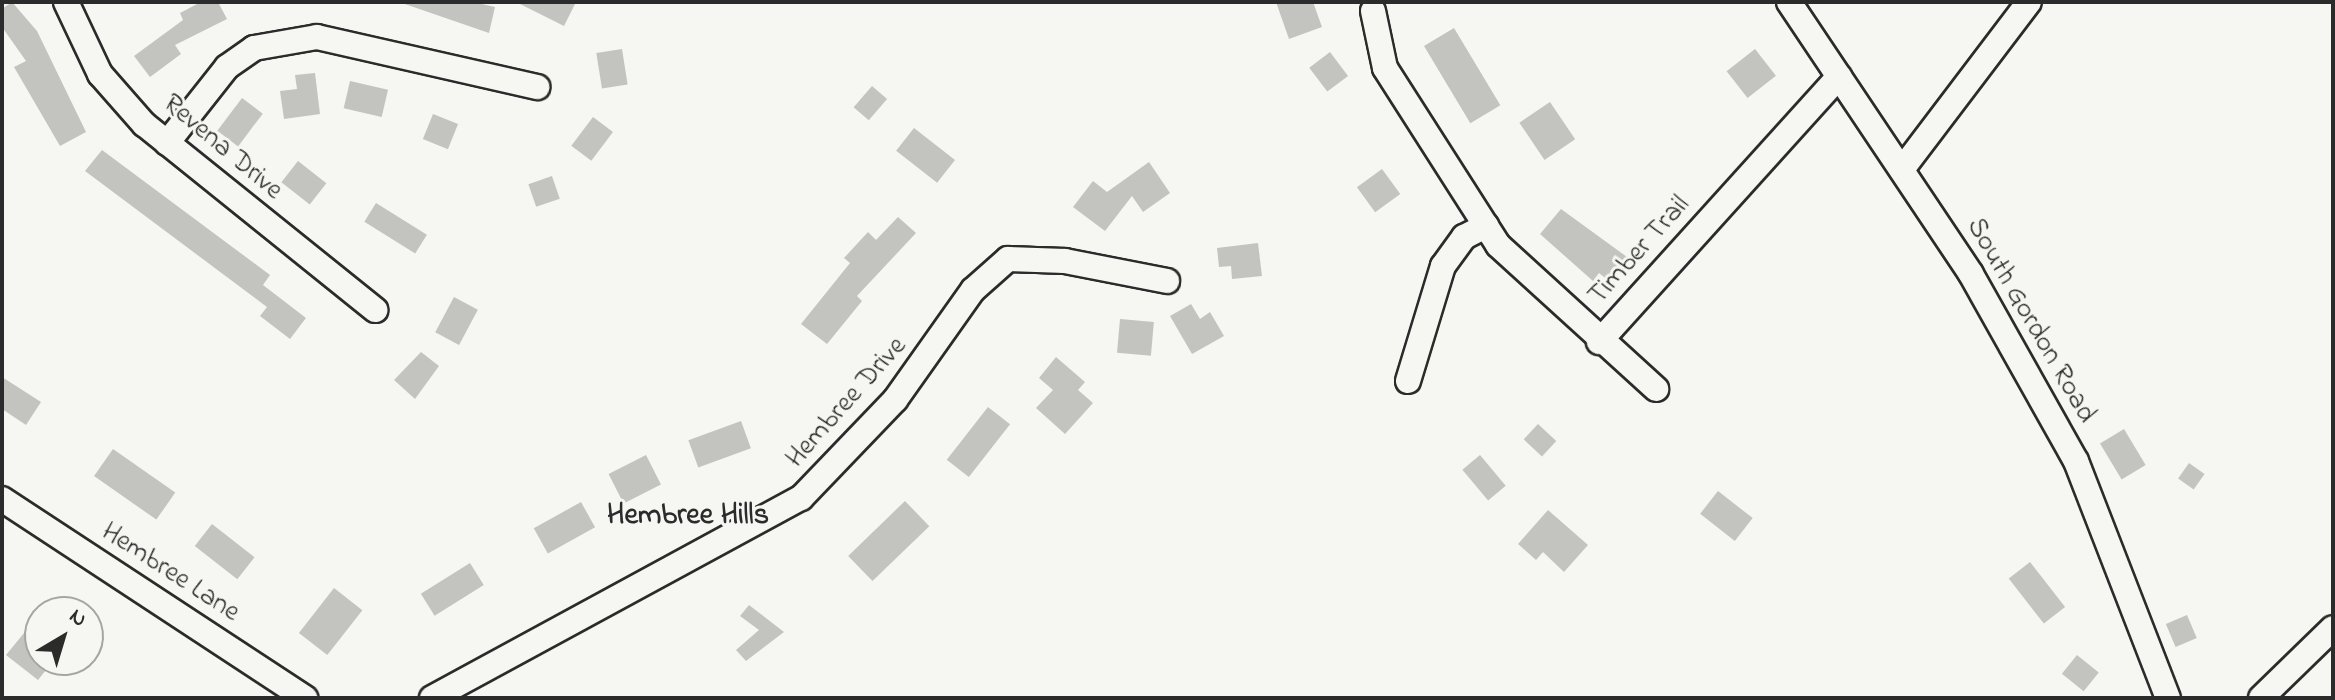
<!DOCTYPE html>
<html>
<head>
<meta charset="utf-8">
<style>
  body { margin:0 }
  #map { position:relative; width:2335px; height:700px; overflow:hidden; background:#f6f6f2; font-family:"Indie Flower",sans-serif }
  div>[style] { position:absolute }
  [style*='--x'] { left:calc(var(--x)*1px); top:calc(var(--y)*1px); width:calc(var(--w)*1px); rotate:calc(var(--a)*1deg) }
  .building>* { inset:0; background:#c3c3c0; transform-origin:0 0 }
  .roads { filter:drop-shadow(2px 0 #2b2b2b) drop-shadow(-2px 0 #2b2b2b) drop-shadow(0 2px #2b2b2b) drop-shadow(0 -2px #2b2b2b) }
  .minor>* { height:24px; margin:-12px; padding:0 12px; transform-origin:12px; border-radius:12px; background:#f6f6f2 }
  span { translate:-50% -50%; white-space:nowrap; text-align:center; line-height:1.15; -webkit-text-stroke:6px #f6f6f2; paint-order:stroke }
  .street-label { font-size:28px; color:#2b2b2b }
  .neighbourhood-label { font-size:30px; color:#2b2b2b; font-weight:700 }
  .frame { position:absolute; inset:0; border:4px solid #2b2b2b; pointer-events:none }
  .north { position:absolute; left:24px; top:596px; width:80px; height:80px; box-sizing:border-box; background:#f6f6f2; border:2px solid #a5a5a2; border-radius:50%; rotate:38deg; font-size:22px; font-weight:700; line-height:32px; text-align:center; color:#2b2b2b }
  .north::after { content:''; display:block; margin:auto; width:28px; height:36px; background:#2b2b2b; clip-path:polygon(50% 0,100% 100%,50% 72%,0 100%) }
</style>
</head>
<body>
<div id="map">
  <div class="building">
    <div style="clip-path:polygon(12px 2px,37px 31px,86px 132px,60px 146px,14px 67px,26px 61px,2px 27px,2px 9px)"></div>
    <div style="clip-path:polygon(201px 2px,218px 2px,227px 19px,175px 45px,181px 54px,150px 77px,134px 56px,183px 20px,180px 13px)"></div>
    <div style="clip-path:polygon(399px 2px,473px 2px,495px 7px,489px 33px)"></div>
    <div style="clip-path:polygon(516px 2px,576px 2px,564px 26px)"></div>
    <div style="clip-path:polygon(1276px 2px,1313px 2px,1322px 27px,1289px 39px)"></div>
    <div style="left:1454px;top:28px;width:90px;height:35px;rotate:59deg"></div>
    <div style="left:622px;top:49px;width:36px;height:26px;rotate:81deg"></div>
    <div style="left:1755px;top:49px;width:34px;height:36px;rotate:52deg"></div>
    <div style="left:1330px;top:52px;width:30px;height:26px;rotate:53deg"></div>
    <div style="clip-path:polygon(315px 73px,320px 114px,284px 119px,280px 91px,297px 89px,295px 75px)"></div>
    <div style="left:350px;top:81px;width:39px;height:28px;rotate:13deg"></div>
    <div style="left:872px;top:86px;width:20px;height:28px;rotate:41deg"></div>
    <div style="left:242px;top:98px;width:26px;height:41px;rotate:37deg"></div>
    <div style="left:1550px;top:102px;width:45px;height:37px;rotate:56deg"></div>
    <div style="left:433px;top:114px;width:27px;height:27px;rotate:22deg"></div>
    <div style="left:593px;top:117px;width:25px;height:36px;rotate:37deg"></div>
    <div style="left:914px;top:128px;width:52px;height:29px;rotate:38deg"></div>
    <div style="clip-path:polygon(102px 150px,270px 275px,263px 285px,306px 318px,290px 339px,260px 316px,267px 307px,85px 171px)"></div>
    <div style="left:298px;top:161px;width:36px;height:27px;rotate:38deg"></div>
    <div style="clip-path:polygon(1149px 162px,1170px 193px,1143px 212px,1132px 196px,1105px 231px,1073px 207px,1093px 181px,1107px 192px)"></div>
    <div style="left:1382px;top:169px;width:31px;height:31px;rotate:54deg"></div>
    <div style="left:552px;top:176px;width:24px;height:25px;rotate:71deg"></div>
    <div style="left:376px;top:203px;width:60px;height:22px;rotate:32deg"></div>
    <div style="clip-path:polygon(1561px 209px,1627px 257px,1609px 281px,1599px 273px,1593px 281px,1540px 234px)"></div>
    <div style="clip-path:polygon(898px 217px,916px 233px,857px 296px,862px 301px,827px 344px,801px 324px,850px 263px,844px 258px,868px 232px,876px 240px)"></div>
    <div style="clip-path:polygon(1258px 243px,1262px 276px,1232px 279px,1231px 266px,1219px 267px,1217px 248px)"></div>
    <div style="left:454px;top:297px;width:27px;height:40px;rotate:28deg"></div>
    <div style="clip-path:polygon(1191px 304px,1200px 319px,1210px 312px,1224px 336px,1192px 354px,1170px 316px)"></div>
    <div style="left:1120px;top:319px;width:34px;height:34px;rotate:5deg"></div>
    <div style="clip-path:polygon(421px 352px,439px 366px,415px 399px,394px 380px)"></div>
    <div style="clip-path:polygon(1056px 357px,1085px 382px,1078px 390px,1093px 403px,1065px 434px,1036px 408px,1053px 390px,1039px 378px)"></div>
    <div style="clip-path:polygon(2px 377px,41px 402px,26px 425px,2px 409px)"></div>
    <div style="left:988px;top:407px;width:28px;height:67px;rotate:38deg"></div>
    <div style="left:741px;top:421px;width:29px;height:56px;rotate:70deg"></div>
    <div style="left:1538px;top:424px;width:25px;height:21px;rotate:43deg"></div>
    <div style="left:2124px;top:429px;width:42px;height:28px;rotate:59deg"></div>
    <div style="left:113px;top:449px;width:76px;height:33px;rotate:35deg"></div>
    <div style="left:646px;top:455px;width:33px;height:42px;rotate:63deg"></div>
    <div style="left:1480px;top:455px;width:40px;height:23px;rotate:50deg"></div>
    <div style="left:2189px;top:463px;width:19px;height:19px;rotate:35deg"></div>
    <div style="left:1718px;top:491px;width:44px;height:29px;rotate:38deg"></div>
    <div style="left:905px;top:501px;width:35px;height:79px;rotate:46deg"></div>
    <div style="left:581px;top:502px;width:29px;height:54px;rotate:61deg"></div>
    <div style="clip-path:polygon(1548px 510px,1588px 545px,1564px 572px,1543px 552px,1536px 560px,1518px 544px)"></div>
    <div style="left:212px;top:524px;width:54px;height:28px;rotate:38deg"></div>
    <div style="left:2030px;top:562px;width:57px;height:27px;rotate:52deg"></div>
    <div style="left:470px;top:563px;width:26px;height:58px;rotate:58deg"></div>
    <div style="left:334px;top:588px;width:36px;height:57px;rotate:38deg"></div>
    <div style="clip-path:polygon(749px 605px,784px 632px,746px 661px,736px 650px,759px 630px,740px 616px)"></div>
    <div style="left:2187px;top:615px;width:25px;height:23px;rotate:67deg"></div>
    <div style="clip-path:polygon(24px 633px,40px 645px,40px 660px,54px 660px,38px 680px,6px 655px)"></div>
    <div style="left:2077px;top:655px;width:28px;height:24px;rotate:39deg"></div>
  </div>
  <div class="roads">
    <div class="minor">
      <div style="--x:66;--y:2;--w:80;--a:64.7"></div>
      <div style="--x:100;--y:74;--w:67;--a:48.7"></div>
      <div style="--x:144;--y:124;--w:297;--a:38.8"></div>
      <div style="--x:1789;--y:2;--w:327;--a:56.2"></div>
      <div style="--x:1971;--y:274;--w:214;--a:60.7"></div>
      <div style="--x:2076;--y:461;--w:254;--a:68.8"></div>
      <div style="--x:1373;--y:11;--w:58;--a:78.1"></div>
      <div style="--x:1385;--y:68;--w:210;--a:57.4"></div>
      <div style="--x:1498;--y:245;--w:214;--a:42.3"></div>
      <div style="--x:167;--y:143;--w:97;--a:-51.7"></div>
      <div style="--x:227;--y:67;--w:33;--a:-35"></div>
      <div style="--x:254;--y:48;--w:64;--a:-9.9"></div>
      <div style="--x:317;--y:37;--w:226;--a:12.8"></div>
      <div style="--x:1903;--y:168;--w:208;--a:-52.8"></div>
      <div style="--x:1599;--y:342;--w:358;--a:-47.9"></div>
      <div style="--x:1408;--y:381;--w:120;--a:-73.1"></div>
      <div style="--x:1443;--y:266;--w:36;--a:-54"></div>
      <div style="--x:1464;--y:237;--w:25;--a:-27"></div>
      <div style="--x:2;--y:499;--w:363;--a:33.3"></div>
      <div style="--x:432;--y:698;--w:420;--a:-28.5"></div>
      <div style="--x:801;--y:498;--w:136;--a:-46.2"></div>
      <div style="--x:895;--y:400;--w:135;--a:-54.7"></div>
      <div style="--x:973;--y:290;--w:47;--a:-41.5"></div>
      <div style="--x:1008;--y:259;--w:57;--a:2"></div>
      <div style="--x:1065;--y:261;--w:104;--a:11.1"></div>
      <div style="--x:2261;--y:698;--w:100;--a:-44.2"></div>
    </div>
  </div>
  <div class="street-label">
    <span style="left:222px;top:148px;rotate:40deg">Revena Drive</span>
    <span style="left:1640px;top:251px;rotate:-48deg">Timber Trail</span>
    <span style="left:2030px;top:321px;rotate:60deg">South Gordon Road</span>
    <span style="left:847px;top:403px;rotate:-48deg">Hembree Drive</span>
    <span style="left:170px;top:573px;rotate:33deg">Hembree Lane</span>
  </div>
  <div class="neighbourhood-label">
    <span style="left:688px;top:516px">Hembree Hills</span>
  </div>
  <div class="frame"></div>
  <div class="north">N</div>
</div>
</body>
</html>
